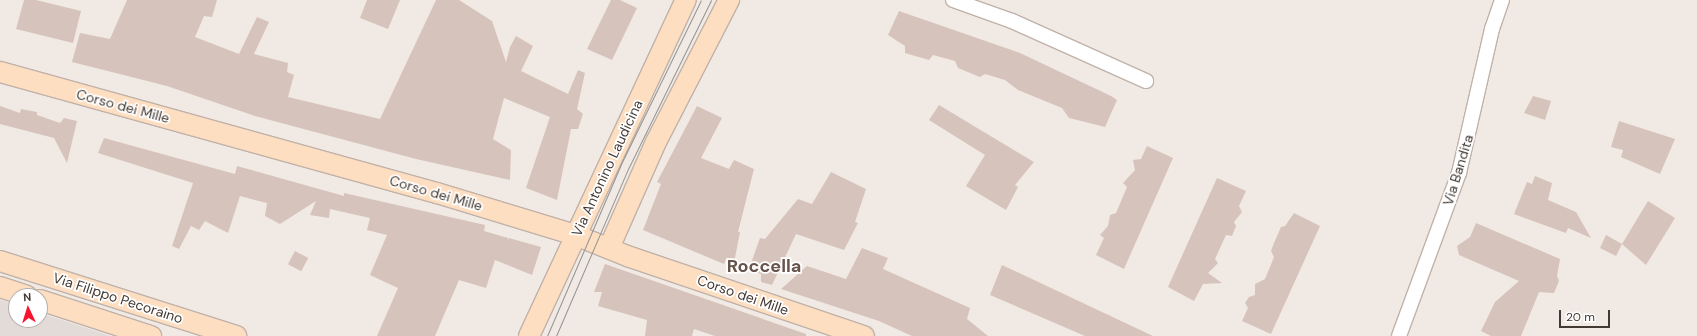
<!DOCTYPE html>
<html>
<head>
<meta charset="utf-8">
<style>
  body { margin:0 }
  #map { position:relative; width:1697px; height:336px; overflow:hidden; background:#f1e9e3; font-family:"DM Sans",sans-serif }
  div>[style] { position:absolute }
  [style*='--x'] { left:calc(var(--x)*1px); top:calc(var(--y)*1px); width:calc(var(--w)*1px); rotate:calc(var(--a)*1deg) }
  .industrial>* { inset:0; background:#e3dbd8 }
  .building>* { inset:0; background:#d6c4bc; transform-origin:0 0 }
  .roads { filter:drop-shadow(1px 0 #c0b2a9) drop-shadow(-1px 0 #c0b2a9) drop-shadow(0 1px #c0b2a9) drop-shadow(0 -1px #c0b2a9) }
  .street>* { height:14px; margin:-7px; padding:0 7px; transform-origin:7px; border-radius:7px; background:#fff }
  .secondary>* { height:20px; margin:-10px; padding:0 10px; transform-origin:10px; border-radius:10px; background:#fedec0 }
  .tram>* { height:1px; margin:-0.5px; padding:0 0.5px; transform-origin:0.5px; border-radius:0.5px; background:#939393 }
  span { translate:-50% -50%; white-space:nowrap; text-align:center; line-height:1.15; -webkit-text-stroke:3.5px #fff; paint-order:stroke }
  .street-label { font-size:14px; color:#433933 }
  .district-label { font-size:18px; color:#66544b; font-weight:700 }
  .north { position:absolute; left:8px; top:288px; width:40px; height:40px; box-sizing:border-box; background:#fff; border:1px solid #b4b0ad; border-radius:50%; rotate:356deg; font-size:11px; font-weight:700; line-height:16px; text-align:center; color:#433933 }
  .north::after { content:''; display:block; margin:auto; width:14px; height:18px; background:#f8132f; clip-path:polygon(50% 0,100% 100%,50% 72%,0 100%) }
  .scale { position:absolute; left:1559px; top:310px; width:51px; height:18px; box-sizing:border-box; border:2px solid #433933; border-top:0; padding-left:5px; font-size:12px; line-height:14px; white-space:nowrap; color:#433933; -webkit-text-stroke:3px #fff; paint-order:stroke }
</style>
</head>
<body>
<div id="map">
  <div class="industrial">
    <div style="clip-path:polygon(0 300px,16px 305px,16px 320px,40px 320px,40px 313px,111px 336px,0 336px)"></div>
  </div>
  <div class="building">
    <div style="clip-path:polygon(24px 0,36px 0,81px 11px,73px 43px,16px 29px)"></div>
    <div style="clip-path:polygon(127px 0,217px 0,212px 17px,204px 16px,195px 37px,239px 54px,257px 17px,269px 22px,254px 54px,288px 63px,287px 72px,294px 75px,288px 97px,380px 119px,436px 0,459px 0,492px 21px,506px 62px,510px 47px,516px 36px,533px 46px,521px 71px,568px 94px,578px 70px,585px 73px,577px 109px,583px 114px,578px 129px,571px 129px,557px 200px,526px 188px,550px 117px,504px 98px,493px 139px,511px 150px,510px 180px,416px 159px,255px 116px,167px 86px,72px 62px,80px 33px,110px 39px)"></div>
    <div style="clip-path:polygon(367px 0,400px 0,388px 29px,360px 18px)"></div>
    <div style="clip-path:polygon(611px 0,620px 0,637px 8px,612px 60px,587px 49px)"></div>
    <div style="clip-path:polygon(899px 11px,1020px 53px,1111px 96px,1117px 100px,1105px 127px,1069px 118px,1062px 108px,1018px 90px,1005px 80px,985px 74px,980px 77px,958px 68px,955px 61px,933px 55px,929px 60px,905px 53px,905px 46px,888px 35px)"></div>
    <div style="clip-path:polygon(1533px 96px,1551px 101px,1545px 120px,1524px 113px)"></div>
    <div style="clip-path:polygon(939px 105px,1034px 162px,1015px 185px,1018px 187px,1006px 210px,966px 186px,985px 155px,929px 120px)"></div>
    <div style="clip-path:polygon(0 106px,20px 113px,21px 109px,37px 112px,37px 115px,60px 123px,64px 118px,77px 121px,67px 163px,54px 138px,0 124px)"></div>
    <div style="clip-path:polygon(697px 106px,722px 118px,701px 158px,729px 169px,734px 160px,754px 169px,738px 232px,740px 232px,734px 263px,726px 259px,724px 264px,643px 230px,661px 184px,657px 182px)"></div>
    <div style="clip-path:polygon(1619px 121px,1675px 139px,1660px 174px,1621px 157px,1623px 150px,1611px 147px)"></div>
    <div style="clip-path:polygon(104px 138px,235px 174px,237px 166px,344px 196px,344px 193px,485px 225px,484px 231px,508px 238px,508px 241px,509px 238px,541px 247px,532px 275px,495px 260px,486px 288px,459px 280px,435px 336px,377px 336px,398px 288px,370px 275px,387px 235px,367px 230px,370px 218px,330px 209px,329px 218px,310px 215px,316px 201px,280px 224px,265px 216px,267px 203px,240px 196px,228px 233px,205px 221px,199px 230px,191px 226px,179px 249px,172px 246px,193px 183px,98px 153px)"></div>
    <div style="clip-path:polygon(1147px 146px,1173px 158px,1124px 269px,1096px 255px,1104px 238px,1100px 235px,1108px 226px,1110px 215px,1116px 213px,1127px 187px,1123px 183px,1135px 170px,1133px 160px,1141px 159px)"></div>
    <div style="clip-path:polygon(831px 172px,866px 189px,855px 222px,858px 223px,844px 250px,796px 234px,772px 285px,761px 282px,761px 274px,749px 269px,760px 238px,765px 239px,798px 199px,812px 204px)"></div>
    <div style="clip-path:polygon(1535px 176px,1552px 183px,1548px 200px,1576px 212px,1591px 238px,1568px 228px,1566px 233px,1514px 214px,1527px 182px,1532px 184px)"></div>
    <div style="clip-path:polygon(1217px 178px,1246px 191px,1239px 206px,1242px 212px,1234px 222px,1236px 226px,1232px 236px,1226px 235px,1215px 259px,1218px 263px,1208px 273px,1222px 283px,1203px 284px,1194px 301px,1168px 287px)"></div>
    <div style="clip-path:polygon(1648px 201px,1675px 218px,1646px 265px,1622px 244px,1616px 256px,1600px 248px,1606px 235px,1622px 244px)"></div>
    <div style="clip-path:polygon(1294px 213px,1320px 226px,1271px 334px,1242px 321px,1248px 308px,1245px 303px,1249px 297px,1255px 295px,1255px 284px,1265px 279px,1274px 257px,1271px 251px,1274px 243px,1281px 227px,1285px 226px)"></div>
    <div style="clip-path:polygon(1476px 223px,1560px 259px,1557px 276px,1559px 281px,1554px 293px,1539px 292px,1521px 336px,1491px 336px,1481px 331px,1495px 302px,1519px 281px,1459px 255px,1457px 246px,1470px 237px)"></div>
    <div style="clip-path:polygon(862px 248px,888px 258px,883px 269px,970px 308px,967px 319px,988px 336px,912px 336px,879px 321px,781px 289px,807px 266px,846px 279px)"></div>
    <div style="left:295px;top:251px;width:15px;height:15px;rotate:28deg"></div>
    <div style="clip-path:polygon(605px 264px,806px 334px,806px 336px,715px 336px,694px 329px,692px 336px,645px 336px,647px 320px,598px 306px,602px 292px,594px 292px)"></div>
    <div style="clip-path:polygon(1002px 265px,1153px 336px,1085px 336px,990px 295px)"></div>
  </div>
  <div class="roads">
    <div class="street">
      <div style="--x:953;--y:0;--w:63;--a:19.6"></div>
      <div style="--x:1012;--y:21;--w:147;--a:24.1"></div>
      <div style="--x:1399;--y:336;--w:174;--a:-69.8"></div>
      <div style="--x:1459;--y:173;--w:148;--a:-77.1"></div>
      <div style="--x:1492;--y:29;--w:31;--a:-71"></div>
    </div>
    <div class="secondary">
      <div style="--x:0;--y:72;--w:453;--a:15.5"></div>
      <div style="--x:437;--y:193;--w:144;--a:16.9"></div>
      <div style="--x:575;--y:235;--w:59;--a:21.8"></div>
      <div style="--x:630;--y:257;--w:247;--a:18.7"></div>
      <div style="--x:609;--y:248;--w:116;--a:-66.1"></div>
      <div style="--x:656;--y:142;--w:160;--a:-62.8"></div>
      <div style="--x:0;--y:261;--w:248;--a:17.6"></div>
      <div style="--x:0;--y:287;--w:28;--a:18"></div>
      <div style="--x:40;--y:300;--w:117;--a:18"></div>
      <div style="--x:529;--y:336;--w:371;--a:-65"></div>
    </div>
  </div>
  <div class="tram">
    <div style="--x:547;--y:336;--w:187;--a:-66.7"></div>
    <div style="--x:621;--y:164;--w:182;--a:-64"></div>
    <div style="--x:556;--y:336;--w:182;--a:-66.7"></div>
    <div style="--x:628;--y:169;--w:188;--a:-63.8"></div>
  </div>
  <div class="street-label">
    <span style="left:123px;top:106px;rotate:15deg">Corso dei Mille</span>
    <span style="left:607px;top:168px;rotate:-65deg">Via Antonino Laudicina</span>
    <span style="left:1458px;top:170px;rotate:-73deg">Via Bandita</span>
    <span style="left:436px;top:193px;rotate:16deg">Corso dei Mille</span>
    <span style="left:743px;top:295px;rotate:19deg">Corso dei Mille</span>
    <span style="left:118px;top:298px;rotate:18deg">Via Filippo Pecoraino</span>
  </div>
  <div class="district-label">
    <span style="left:764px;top:266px">Roccella</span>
  </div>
  <div class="north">N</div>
  <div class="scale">20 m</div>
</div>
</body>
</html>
